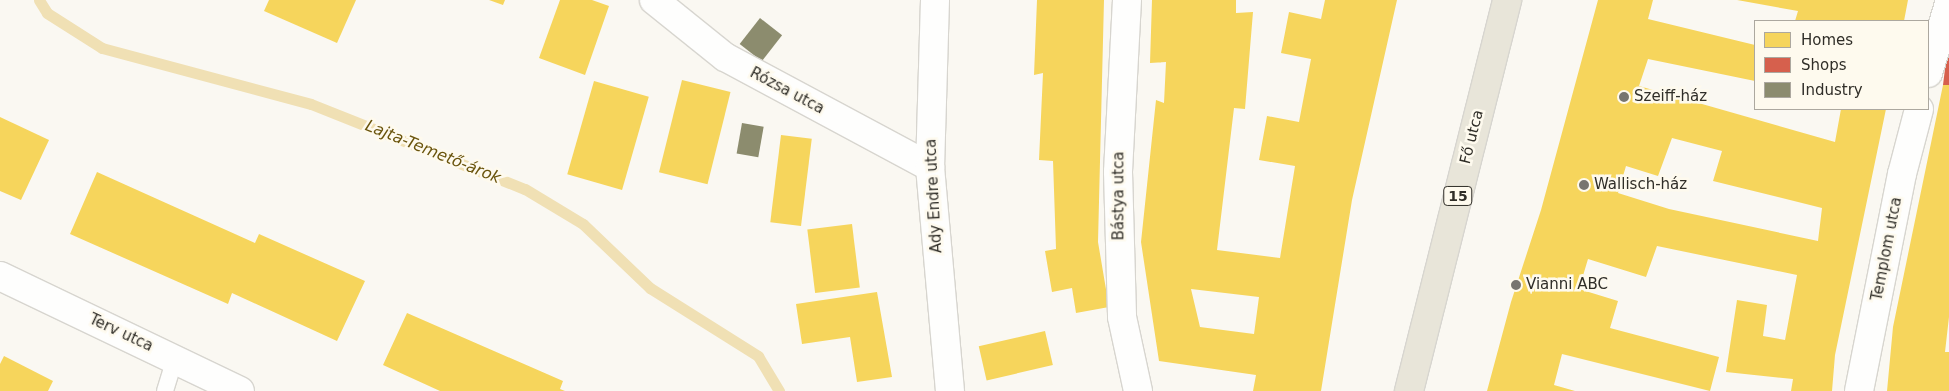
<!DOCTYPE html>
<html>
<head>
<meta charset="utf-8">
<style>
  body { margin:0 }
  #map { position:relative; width:1949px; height:391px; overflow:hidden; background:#faf8f2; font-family:"DejaVu Sans",sans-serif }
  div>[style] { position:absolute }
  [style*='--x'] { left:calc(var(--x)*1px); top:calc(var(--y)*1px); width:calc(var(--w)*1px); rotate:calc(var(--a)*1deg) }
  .homes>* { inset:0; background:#f6d55c; transform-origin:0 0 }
  .shops>* { inset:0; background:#d6604d }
  .industry>* { inset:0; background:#8c8c6e; transform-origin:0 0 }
  .stream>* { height:11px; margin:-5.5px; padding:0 5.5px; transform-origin:5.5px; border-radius:5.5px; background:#f0e0b4 }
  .roads { filter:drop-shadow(1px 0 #d7d5cf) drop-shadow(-1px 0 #d7d5cf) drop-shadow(0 1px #d7d5cf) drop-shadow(0 -1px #d7d5cf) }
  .service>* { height:16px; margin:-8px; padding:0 8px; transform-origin:8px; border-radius:8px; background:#fefefd }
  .minor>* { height:28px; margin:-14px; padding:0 14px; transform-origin:14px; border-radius:14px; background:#fefefd }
  .primary>* { height:28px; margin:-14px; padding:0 14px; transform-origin:14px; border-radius:14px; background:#e8e5d9 }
  .dots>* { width:14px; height:14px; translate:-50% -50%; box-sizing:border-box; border:2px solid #fefaee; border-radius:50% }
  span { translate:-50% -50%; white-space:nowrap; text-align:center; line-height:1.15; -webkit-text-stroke:5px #fefaee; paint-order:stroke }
  .shield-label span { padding:1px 4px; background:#fefaee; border:1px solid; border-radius:4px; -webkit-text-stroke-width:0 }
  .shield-label { font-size:14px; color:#302e28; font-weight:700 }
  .street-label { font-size:15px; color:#302e28 }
  .poi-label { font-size:15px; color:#302e28 }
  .left { translate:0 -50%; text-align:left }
  .water-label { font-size:16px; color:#6a540c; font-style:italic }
  .legend { position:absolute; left:1754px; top:20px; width:175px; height:90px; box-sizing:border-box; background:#fefaee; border:1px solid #aca89f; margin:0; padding:6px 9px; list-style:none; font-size:15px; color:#302e28 }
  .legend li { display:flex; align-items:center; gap:10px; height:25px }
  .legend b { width:25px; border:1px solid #aca89f }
</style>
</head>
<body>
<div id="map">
  <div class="homes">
    <div style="clip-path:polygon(269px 0,356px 0,337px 43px,264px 11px)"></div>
    <div style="clip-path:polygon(489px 0,505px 0,503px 5px)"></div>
    <div style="clip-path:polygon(560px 0,592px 0,609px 6px,585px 75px,539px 58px)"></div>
    <div style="clip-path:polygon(1037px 0,1104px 0,1098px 242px,1109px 307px,1076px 313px,1072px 288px,1052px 292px,1045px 251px,1056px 249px,1053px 161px,1039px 160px,1043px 73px,1034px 75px)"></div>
    <div style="clip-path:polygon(evenodd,1152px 0,1236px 0,1236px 13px,1253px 12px,1245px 109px,1234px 108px,1217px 250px,1280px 258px,1295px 166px,1259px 160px,1267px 116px,1299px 122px,1311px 59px,1281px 53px,1289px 12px,1321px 19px,1325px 0,1397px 0,1352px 200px,1321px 391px,1253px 391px,1256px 375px,1159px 361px,1141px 242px,1156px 100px,1164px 103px,1166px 62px,1150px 63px,1152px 0,1191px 289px,1259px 297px,1254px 334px,1200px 327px,1191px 289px)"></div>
    <div style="clip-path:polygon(evenodd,1598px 0,1653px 0,1648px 19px,1755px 45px,1755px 81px,1648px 59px,1639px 86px,1835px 142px,1841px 109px,1886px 109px,1835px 355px,1832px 391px,1791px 391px,1793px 379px,1726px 372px,1737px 300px,1767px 305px,1763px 336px,1785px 340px,1797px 275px,1657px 246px,1646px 277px,1588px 259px,1579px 289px,1618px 301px,1610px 328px,1719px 357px,1710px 391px,1562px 354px,1554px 385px,1575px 391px,1487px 391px,1511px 302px,1541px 210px,1598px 0,1672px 138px,1722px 151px,1713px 181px,1822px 208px,1818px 241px,1669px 209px,1618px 193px,1626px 166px,1658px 176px,1672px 138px)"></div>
    <div style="clip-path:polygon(1737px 0,1908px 0,1904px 21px,1795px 21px,1798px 11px)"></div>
    <div style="left:682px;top:80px;width:50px;height:95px;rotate:14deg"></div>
    <div style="left:594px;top:81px;width:57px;height:97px;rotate:16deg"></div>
    <div style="clip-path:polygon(1943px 85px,1949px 85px,1949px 317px,1945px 352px,1949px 352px,1949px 391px,1887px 391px,1893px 327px)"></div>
    <div style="clip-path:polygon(0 117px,49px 140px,21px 200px,0 191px)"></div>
    <div style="left:781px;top:135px;width:31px;height:88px;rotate:7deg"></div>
    <div style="clip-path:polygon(97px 172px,255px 243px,259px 234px,365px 281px,337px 341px,232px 293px,228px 304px,70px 234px)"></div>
    <div style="left:852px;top:224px;width:64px;height:45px;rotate:83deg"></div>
    <div style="clip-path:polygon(877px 292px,892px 377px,857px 382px,850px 337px,802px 344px,796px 304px)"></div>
    <div style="clip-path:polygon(407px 313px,563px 381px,560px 389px,565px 391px,440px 391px,383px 365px)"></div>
    <div style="left:1045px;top:331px;width:35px;height:68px;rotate:77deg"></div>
    <div style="clip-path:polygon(4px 356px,53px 381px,48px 391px,0 391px,0 364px)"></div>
  </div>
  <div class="shops">
    <div style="clip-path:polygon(1948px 45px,1949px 45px,1949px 85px,1943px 85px)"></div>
  </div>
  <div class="industry">
    <div style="left:760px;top:18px;width:28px;height:33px;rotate:38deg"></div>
    <div style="left:742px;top:123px;width:22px;height:31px;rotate:10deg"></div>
  </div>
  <div class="stream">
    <div style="--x:39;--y:0;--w:15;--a:58"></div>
    <div style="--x:47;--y:13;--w:65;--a:32.5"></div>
    <div style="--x:102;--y:48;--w:216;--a:15"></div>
    <div style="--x:311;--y:104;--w:230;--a:21.7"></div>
    <div style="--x:525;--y:189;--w:68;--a:31.1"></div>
    <div style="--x:583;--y:224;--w:93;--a:43.7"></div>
    <div style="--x:650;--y:288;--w:128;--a:32.2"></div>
    <div style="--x:758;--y:356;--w:41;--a:59"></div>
  </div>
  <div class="roads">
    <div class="service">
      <div style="--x:165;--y:391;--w:34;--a:-73"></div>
    </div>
    <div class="minor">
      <div style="--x:654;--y:0;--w:91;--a:38.8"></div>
      <div style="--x:725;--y:57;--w:233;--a:28.2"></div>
      <div style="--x:935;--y:0;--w:167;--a:91.7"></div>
      <div style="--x:930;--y:167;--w:225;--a:84.9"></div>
      <div style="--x:1127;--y:0;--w:172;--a:93"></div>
      <div style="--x:1118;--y:172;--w:145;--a:88.4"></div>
      <div style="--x:1122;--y:317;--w:76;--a:77.8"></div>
      <div style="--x:1928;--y:73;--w:72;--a:-73.1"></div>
      <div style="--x:0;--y:276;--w:266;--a:25.6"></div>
      <div style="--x:1859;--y:391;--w:221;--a:-78.8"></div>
      <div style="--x:1902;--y:174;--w:67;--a:-75.3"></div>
    </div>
    <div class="primary">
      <div style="--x:1409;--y:391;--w:403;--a:-75.9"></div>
    </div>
  </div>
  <div class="dots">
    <div style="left:1624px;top:97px;background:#77756f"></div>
    <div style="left:1584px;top:185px;background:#77756f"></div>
    <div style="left:1516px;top:285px;background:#77756f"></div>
  </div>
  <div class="shield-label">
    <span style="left:1458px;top:196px">15</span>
  </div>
  <div class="street-label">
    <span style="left:787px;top:91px;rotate:28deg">Rózsa utca</span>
    <span style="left:1472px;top:137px;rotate:-76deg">Fő utca</span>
    <span style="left:934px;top:196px;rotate:-93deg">Ady Endre utca</span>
    <span style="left:1119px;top:196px;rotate:-90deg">Bástya utca</span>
    <span style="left:1887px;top:249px;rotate:-79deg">Templom utca</span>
    <span style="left:121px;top:333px;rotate:25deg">Terv utca</span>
  </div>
  <div class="poi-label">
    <span class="left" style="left:1634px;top:97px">Szeiff-ház</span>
    <span class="left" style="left:1594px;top:185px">Wallisch-ház</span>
    <span class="left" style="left:1526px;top:285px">Vianni ABC</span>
  </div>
  <div class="water-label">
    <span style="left:433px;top:152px;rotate:22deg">Lajta-Temető-árok</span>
  </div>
  <ul class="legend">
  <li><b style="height:14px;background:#f6d55c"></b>Homes</li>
  <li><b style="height:14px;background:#d6604d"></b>Shops</li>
  <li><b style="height:14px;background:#8c8c6e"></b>Industry</li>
  </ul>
</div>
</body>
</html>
